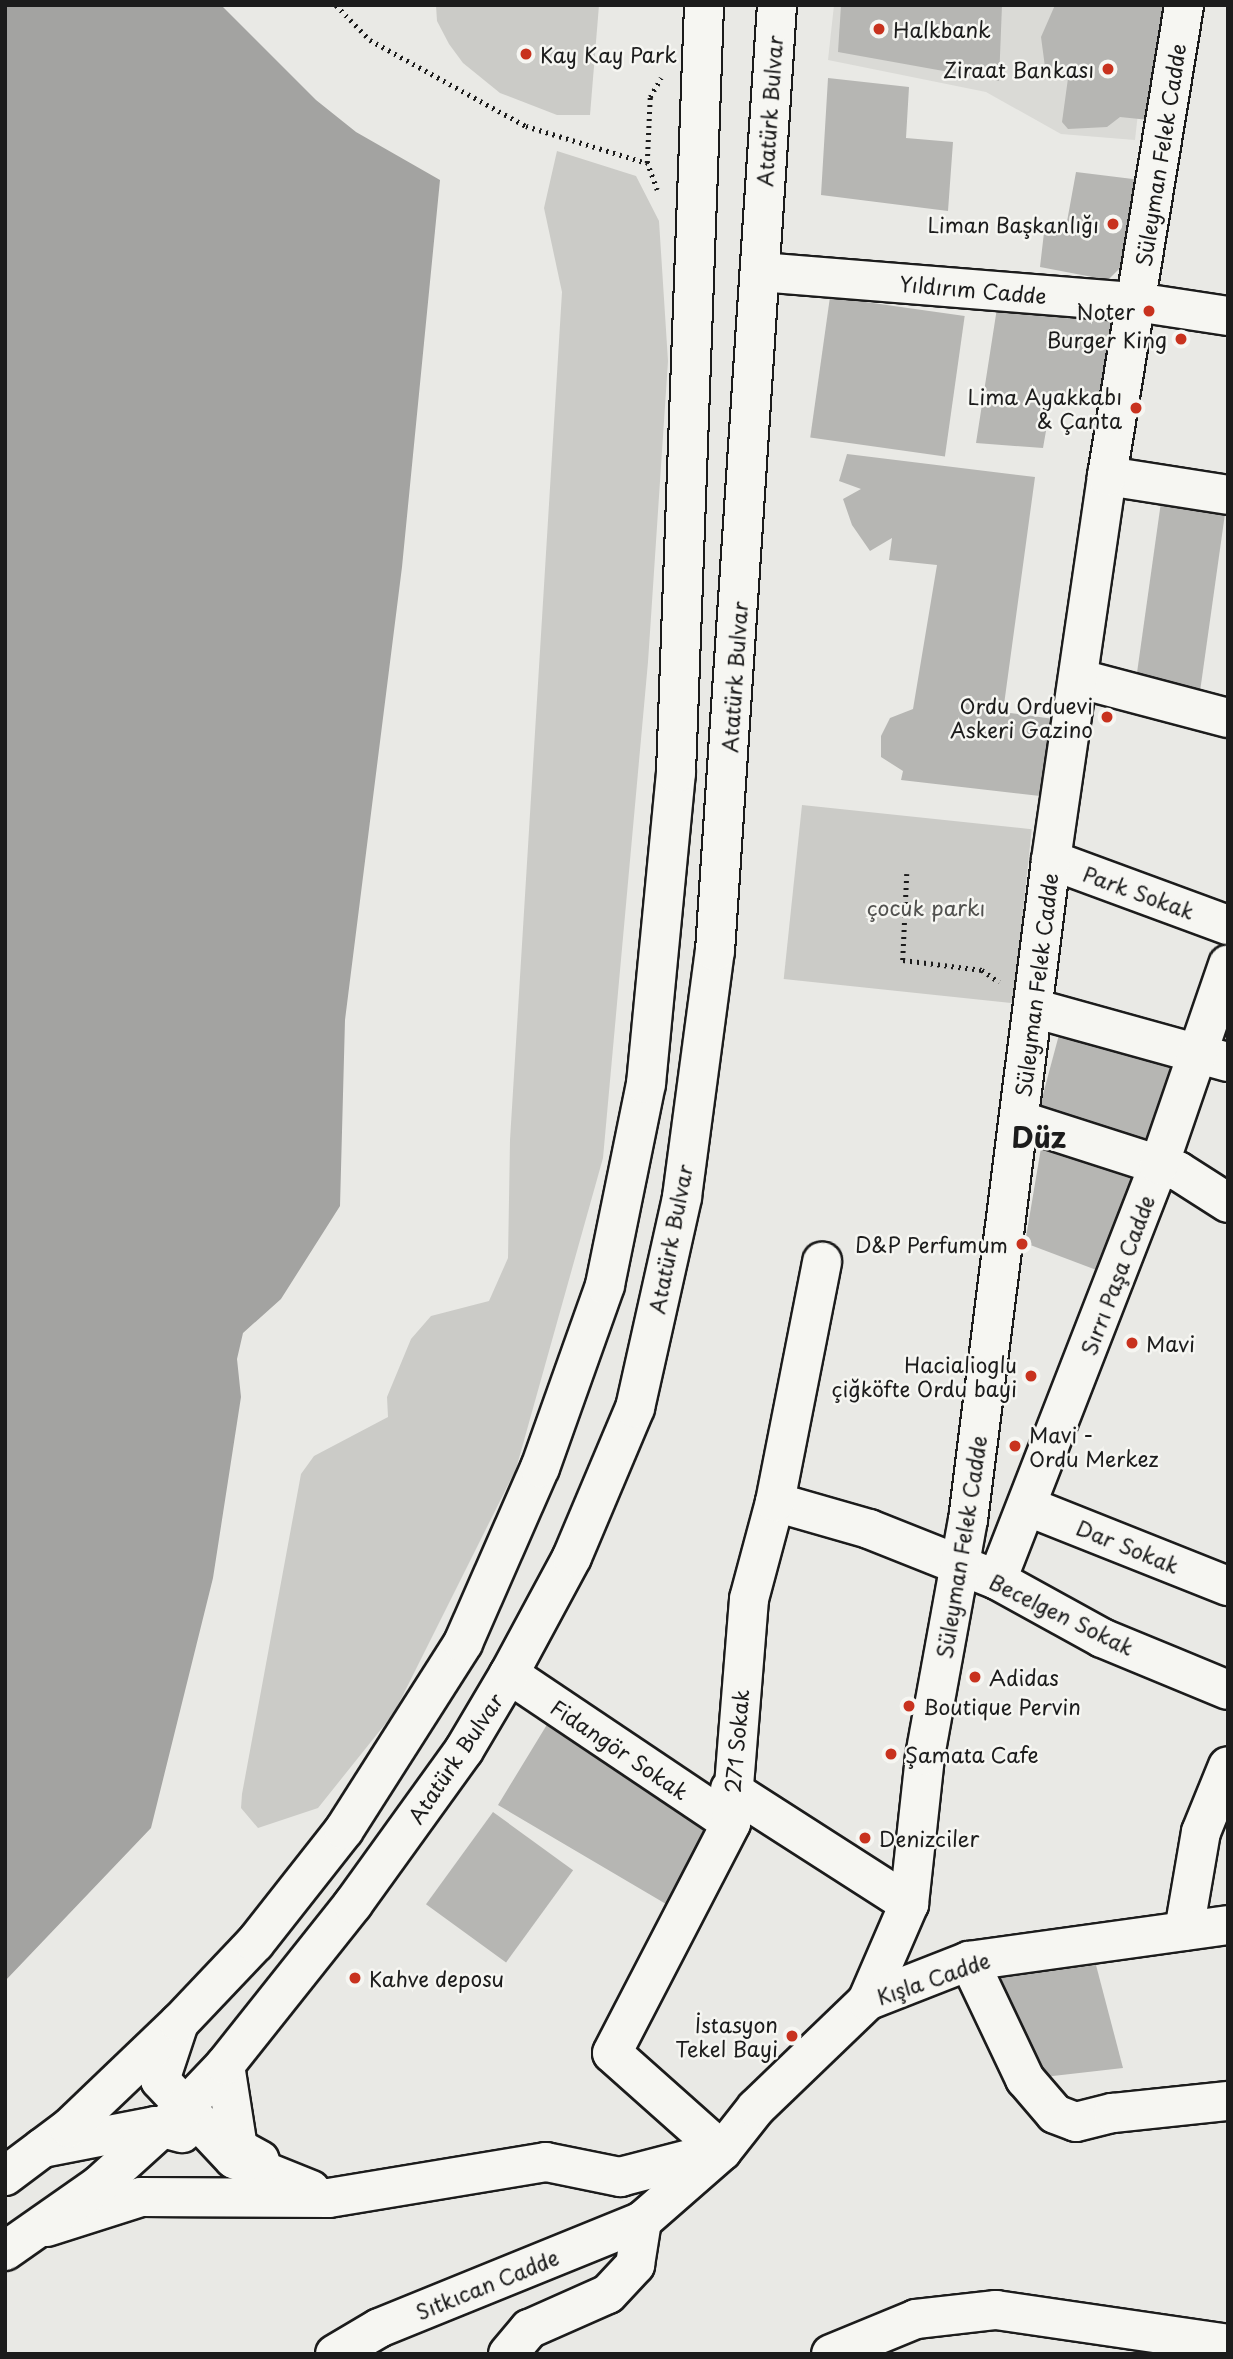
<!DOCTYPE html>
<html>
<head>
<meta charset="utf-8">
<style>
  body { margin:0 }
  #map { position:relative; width:1233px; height:2359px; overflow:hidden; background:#e9e9e5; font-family:"Playpen Sans",sans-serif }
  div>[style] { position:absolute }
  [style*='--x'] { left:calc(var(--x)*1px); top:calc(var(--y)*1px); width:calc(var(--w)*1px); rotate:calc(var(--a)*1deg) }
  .built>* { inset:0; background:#dadad6 }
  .green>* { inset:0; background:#cbcbc7; transform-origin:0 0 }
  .water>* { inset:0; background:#a3a3a1 }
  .building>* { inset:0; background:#b6b6b3; transform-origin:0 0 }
  .path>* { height:4.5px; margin-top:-2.25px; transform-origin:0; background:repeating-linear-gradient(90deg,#1c1c1c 0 2px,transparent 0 7px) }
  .roads { filter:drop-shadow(2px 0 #1c1c1c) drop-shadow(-2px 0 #1c1c1c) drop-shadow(0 2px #1c1c1c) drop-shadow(0 -2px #1c1c1c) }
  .street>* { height:38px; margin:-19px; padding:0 19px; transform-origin:19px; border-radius:19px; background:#f6f6f2 }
  .highway>* { height:38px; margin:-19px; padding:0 19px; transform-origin:19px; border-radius:19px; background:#f6f6f2 }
  .dots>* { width:19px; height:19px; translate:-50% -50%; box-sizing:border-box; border:4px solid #f6f6f2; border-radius:50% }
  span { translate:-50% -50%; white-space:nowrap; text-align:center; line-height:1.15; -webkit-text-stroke:5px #f6f6f2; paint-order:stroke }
  .poi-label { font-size:21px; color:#1c1c1c }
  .left { translate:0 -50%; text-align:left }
  .right { translate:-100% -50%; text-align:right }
  .street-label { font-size:21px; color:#1c1c1c }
  .park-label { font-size:21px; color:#51514f }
  .district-label { font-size:28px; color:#1c1c1c; font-weight:700 }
  .frame { position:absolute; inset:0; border:7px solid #1c1c1c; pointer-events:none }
</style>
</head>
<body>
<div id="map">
  <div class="built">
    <div style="clip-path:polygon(834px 5px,1150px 5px,1135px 140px,1061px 134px,986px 92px,828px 60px)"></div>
  </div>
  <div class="green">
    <div style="clip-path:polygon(436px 5px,599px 5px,590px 115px,557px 115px,500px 93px,463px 63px,449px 44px,437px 21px)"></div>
    <div style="clip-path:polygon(557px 151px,636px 176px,659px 221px,668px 361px,648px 662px,603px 1158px,516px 1469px,394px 1713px,318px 1808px,258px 1828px,241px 1808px,242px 1794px,301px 1474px,314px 1456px,388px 1417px,387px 1397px,411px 1339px,431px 1316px,489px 1301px,508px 1258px,510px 1140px,562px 292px,544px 208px)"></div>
    <div style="left:802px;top:805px;width:231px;height:175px;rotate:6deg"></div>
  </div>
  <div class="water">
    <div style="clip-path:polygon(5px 5px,221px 5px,316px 100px,356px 132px,440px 180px,402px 567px,345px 1020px,340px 1206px,281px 1299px,243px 1333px,237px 1359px,241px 1397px,213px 1578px,151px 1828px,5px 1981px)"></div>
  </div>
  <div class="building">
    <div style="clip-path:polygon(841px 5px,1002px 5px,999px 81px,838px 52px)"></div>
    <div style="clip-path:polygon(1055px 5px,1172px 5px,1149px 120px,1120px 117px,1107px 127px,1068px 129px,1062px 122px,1069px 71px,1045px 67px,1041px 37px)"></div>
    <div style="clip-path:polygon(828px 78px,909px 87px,906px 138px,953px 142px,948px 211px,821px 195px)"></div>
    <div style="clip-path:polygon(1076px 172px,1141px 180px,1127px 261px,1108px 280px,1040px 267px,1045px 224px,1066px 227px)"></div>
    <div style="left:830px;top:297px;width:136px;height:142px;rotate:8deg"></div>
    <div style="clip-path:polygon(997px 308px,1119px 322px,1109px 403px,1053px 391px,1043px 448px,976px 443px)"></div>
    <div style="clip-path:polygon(847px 454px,1035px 477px,1003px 712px,1054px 719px,1040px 796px,901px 780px,903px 771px,881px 757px,881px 736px,890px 718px,913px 709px,937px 565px,889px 560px,892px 538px,870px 551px,852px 525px,843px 499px,861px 489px,839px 481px)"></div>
    <div style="left:1161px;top:502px;width:65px;height:185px;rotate:8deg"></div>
    <div style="left:1060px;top:1031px;width:125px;height:96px;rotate:15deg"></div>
    <div style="clip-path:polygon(1042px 1142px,1145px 1172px,1107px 1274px,1025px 1243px)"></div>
    <div style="clip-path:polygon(551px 1718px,626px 1764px,621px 1773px,702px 1822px,707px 1832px,666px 1904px,498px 1805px)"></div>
    <div style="left:493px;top:1812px;width:99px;height:114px;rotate:36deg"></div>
    <div style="clip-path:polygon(1096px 1965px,1123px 2068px,1044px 2077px,1001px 1978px)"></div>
  </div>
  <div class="path">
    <div style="--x:336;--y:5;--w:49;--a:45.8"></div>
    <div style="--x:370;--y:40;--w:178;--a:28.9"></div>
    <div style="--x:526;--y:126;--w:127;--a:17"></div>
    <div style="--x:657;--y:190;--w:29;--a:-110"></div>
    <div style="--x:647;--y:163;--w:66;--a:-87.4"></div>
    <div style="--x:650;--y:97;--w:22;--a:-60"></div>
    <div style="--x:907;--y:874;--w:86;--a:92.7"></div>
    <div style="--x:903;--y:960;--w:80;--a:7.2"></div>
    <div style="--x:982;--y:970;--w:21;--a:35"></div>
  </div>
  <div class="roads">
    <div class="street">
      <div style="--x:760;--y:272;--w:377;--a:4.6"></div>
      <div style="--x:1136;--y:302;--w:93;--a:8.7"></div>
      <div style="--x:1107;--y:476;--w:122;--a:8.9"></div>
      <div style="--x:1080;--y:679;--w:153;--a:14.8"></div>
      <div style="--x:1051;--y:860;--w:189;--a:20.2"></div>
      <div style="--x:1033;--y:1008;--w:202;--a:15.5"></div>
      <div style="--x:1019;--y:1120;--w:167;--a:17.8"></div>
      <div style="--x:1178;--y:1171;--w:59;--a:32.6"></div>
      <div style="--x:775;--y:1502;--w:98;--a:16"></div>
      <div style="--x:869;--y:1529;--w:138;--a:21.7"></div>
      <div style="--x:997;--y:1580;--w:120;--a:28.9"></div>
      <div style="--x:1102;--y:1638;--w:136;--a:22.4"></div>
      <div style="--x:1029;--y:1507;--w:214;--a:21.7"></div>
      <div style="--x:997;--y:1580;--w:445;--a:-68.7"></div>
      <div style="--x:1159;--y:1165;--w:212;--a:-71"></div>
      <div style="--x:509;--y:1674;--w:267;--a:33.9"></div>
      <div style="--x:730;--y:1789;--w:213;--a:32.7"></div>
      <div style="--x:1184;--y:1931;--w:100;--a:-80.3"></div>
      <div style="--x:1201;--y:1832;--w:71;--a:-67.8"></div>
      <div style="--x:969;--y:1961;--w:131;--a:64.6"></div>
      <div style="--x:1025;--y:2079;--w:46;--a:49.4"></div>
      <div style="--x:1055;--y:2114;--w:22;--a:21"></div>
      <div style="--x:1076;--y:2122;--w:38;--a:-14"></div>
      <div style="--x:1113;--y:2113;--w:116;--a:-6"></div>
      <div style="--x:867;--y:2001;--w:106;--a:-66.6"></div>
      <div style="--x:909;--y:1904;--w:149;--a:-83.8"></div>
      <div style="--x:925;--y:1756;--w:240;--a:-79.7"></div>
      <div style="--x:968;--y:1520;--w:665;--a:-82.83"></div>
      <div style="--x:1051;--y:860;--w:388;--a:-81.7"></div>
      <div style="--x:1107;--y:476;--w:477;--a:-80.7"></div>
      <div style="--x:179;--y:2023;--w:60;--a:108.4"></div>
      <div style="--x:160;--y:2080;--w:108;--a:46.9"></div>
      <div style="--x:234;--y:2159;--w:83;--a:21.9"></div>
      <div style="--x:225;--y:2065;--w:84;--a:81.1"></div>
      <div style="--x:238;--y:2148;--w:25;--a:29"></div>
      <div style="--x:42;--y:2148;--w:115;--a:-11"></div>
      <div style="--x:155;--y:2126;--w:28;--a:15"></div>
      <div style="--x:722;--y:2151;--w:147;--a:-138.3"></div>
      <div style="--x:612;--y:2053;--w:259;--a:-62.6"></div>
      <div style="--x:731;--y:1823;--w:225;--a:-85.4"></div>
      <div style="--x:749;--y:1599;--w:100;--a:-75"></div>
      <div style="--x:775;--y:1502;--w:245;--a:-78.9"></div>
      <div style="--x:47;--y:2227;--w:99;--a:-17.7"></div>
      <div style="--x:141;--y:2197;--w:188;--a:0.3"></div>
      <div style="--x:329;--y:2198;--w:220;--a:-9.4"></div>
      <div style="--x:546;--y:2162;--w:76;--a:11.5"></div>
      <div style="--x:620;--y:2177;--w:96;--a:-14.5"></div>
      <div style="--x:335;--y:2354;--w:51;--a:-30.6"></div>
      <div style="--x:379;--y:2328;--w:284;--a:-22.1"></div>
      <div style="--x:642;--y:2221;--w:106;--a:-41.2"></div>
      <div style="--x:722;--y:2151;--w:55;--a:-51.7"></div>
      <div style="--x:756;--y:2108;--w:154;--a:-43.9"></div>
      <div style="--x:867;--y:2001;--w:110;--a:-21.4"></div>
      <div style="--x:969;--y:1961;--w:261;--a:-7.9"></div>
      <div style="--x:508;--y:2354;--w:33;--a:-50"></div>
      <div style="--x:529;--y:2329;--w:86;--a:-23.9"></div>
      <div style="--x:608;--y:2294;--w:40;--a:-47"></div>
      <div style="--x:635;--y:2265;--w:45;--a:-81"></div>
      <div style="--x:831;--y:2354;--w:92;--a:-22.4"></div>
      <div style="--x:916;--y:2319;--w:81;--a:-6.4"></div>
      <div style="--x:996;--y:2310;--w:234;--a:8.3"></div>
    </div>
    <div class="highway">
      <div style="--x:5;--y:2176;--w:80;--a:-36.9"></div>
      <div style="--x:69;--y:2128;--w:152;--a:-43.7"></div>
      <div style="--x:179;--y:2023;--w:110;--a:-46.5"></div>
      <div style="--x:255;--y:1943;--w:144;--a:-51.8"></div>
      <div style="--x:344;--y:1830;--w:222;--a:-57.5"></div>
      <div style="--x:463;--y:1643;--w:191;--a:-66.3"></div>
      <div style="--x:540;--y:1468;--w:194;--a:-70.4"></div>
      <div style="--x:605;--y:1285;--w:205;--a:-78.5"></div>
      <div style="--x:646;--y:1084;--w:312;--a:-84.5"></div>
      <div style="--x:676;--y:773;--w:769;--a:-87.91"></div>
      <div style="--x:5;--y:2251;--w:113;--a:-35"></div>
      <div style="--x:98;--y:2186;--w:118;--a:-42.2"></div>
      <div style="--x:185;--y:2107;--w:58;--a:-46.4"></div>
      <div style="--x:225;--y:2065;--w:206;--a:-51.5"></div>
      <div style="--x:353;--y:1904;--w:190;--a:-54.2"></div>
      <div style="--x:464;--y:1750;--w:88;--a:-59.4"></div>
      <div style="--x:509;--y:1674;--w:133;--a:-61.7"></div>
      <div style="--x:572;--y:1557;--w:162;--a:-67.1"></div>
      <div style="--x:635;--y:1408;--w:216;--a:-77.4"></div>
      <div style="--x:682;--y:1197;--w:248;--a:-82.4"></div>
      <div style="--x:715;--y:951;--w:948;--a:-86.25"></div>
    </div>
  </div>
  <div class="dots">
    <div style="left:879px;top:29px;background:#c8321e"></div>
    <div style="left:526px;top:54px;background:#c8321e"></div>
    <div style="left:1108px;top:69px;background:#c8321e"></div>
    <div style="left:1113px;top:224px;background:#c8321e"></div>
    <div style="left:1149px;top:311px;background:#c8321e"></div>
    <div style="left:1181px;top:339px;background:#c8321e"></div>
    <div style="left:1136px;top:408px;background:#c8321e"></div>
    <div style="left:1107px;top:717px;background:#c8321e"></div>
    <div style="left:1022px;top:1244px;background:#c8321e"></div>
    <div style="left:1132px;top:1343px;background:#c8321e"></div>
    <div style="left:1031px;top:1376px;background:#c8321e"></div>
    <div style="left:1015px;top:1446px;background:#c8321e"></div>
    <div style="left:975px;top:1677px;background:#c8321e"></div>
    <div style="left:909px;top:1706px;background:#c8321e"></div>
    <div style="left:891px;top:1754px;background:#c8321e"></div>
    <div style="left:865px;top:1838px;background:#c8321e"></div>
    <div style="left:355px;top:1978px;background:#c8321e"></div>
    <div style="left:792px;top:2036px;background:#c8321e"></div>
  </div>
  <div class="poi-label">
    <span class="left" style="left:893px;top:29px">Halkbank</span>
    <span class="left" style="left:540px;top:54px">Kay Kay Park</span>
    <span class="right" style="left:1094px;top:69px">Ziraat Bankası</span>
    <span class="right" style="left:1099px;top:224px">Liman Başkanlığı</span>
    <span class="right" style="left:1135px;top:311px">Noter</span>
    <span class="right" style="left:1167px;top:339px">Burger King</span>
    <span class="right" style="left:1122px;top:408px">Lima Ayakkabı<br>&amp; Çanta</span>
    <span class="right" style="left:1093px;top:717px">Ordu Orduevi<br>Askeri Gazino</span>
    <span class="right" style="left:1008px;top:1244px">D&amp;P Perfumum</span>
    <span class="left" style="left:1146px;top:1343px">Mavi</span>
    <span class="right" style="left:1017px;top:1376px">Hacialioglu<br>çiğköfte Ordu bayi</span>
    <span class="left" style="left:1029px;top:1446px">Mavi -<br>Ordu Merkez</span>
    <span class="left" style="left:989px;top:1677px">Adidas</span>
    <span class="left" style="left:923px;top:1706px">Boutique Pervin</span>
    <span class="left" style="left:905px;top:1754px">Şamata Cafe</span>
    <span class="left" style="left:879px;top:1838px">Denizciler</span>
    <span class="left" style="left:369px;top:1978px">Kahve deposu</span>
    <span class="right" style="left:778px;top:2036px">İstasyon<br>Tekel Bayi</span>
  </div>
  <div class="street-label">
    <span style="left:769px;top:111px;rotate:-86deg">Atatürk Bulvar</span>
    <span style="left:1160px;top:155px;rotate:-81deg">Süleyman Felek Cadde</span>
    <span style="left:973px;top:289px;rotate:5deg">Yıldırım Cadde</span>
    <span style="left:734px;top:677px;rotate:-86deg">Atatürk Bulvar</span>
    <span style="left:1139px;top:892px;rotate:20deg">Park Sokak</span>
    <span style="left:1036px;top:985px;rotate:-83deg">Süleyman Felek Cadde</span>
    <span style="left:670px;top:1239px;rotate:-79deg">Atatürk Bulvar</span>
    <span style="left:1117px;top:1275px;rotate:-69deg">Sırrı Paşa Cadde</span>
    <span style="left:1128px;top:1546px;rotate:22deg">Dar Sokak</span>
    <span style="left:961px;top:1547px;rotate:-81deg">Süleyman Felek Cadde</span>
    <span style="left:1062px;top:1614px;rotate:26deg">Becelgen Sokak</span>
    <span style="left:736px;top:1741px;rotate:-85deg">271 Sokak</span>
    <span style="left:620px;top:1749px;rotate:34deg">Fidangör Sokak</span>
    <span style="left:455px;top:1758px;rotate:-56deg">Atatürk Bulvar</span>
    <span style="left:933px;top:1978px;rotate:-19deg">Kışla Cadde</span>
    <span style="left:487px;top:2284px;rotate:-22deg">Sıtkıcan Cadde</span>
  </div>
  <div class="park-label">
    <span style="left:926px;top:907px">çocuk parkı</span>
  </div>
  <div class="district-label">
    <span style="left:1039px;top:1137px">Düz</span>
  </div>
  <div class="frame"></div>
</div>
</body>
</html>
